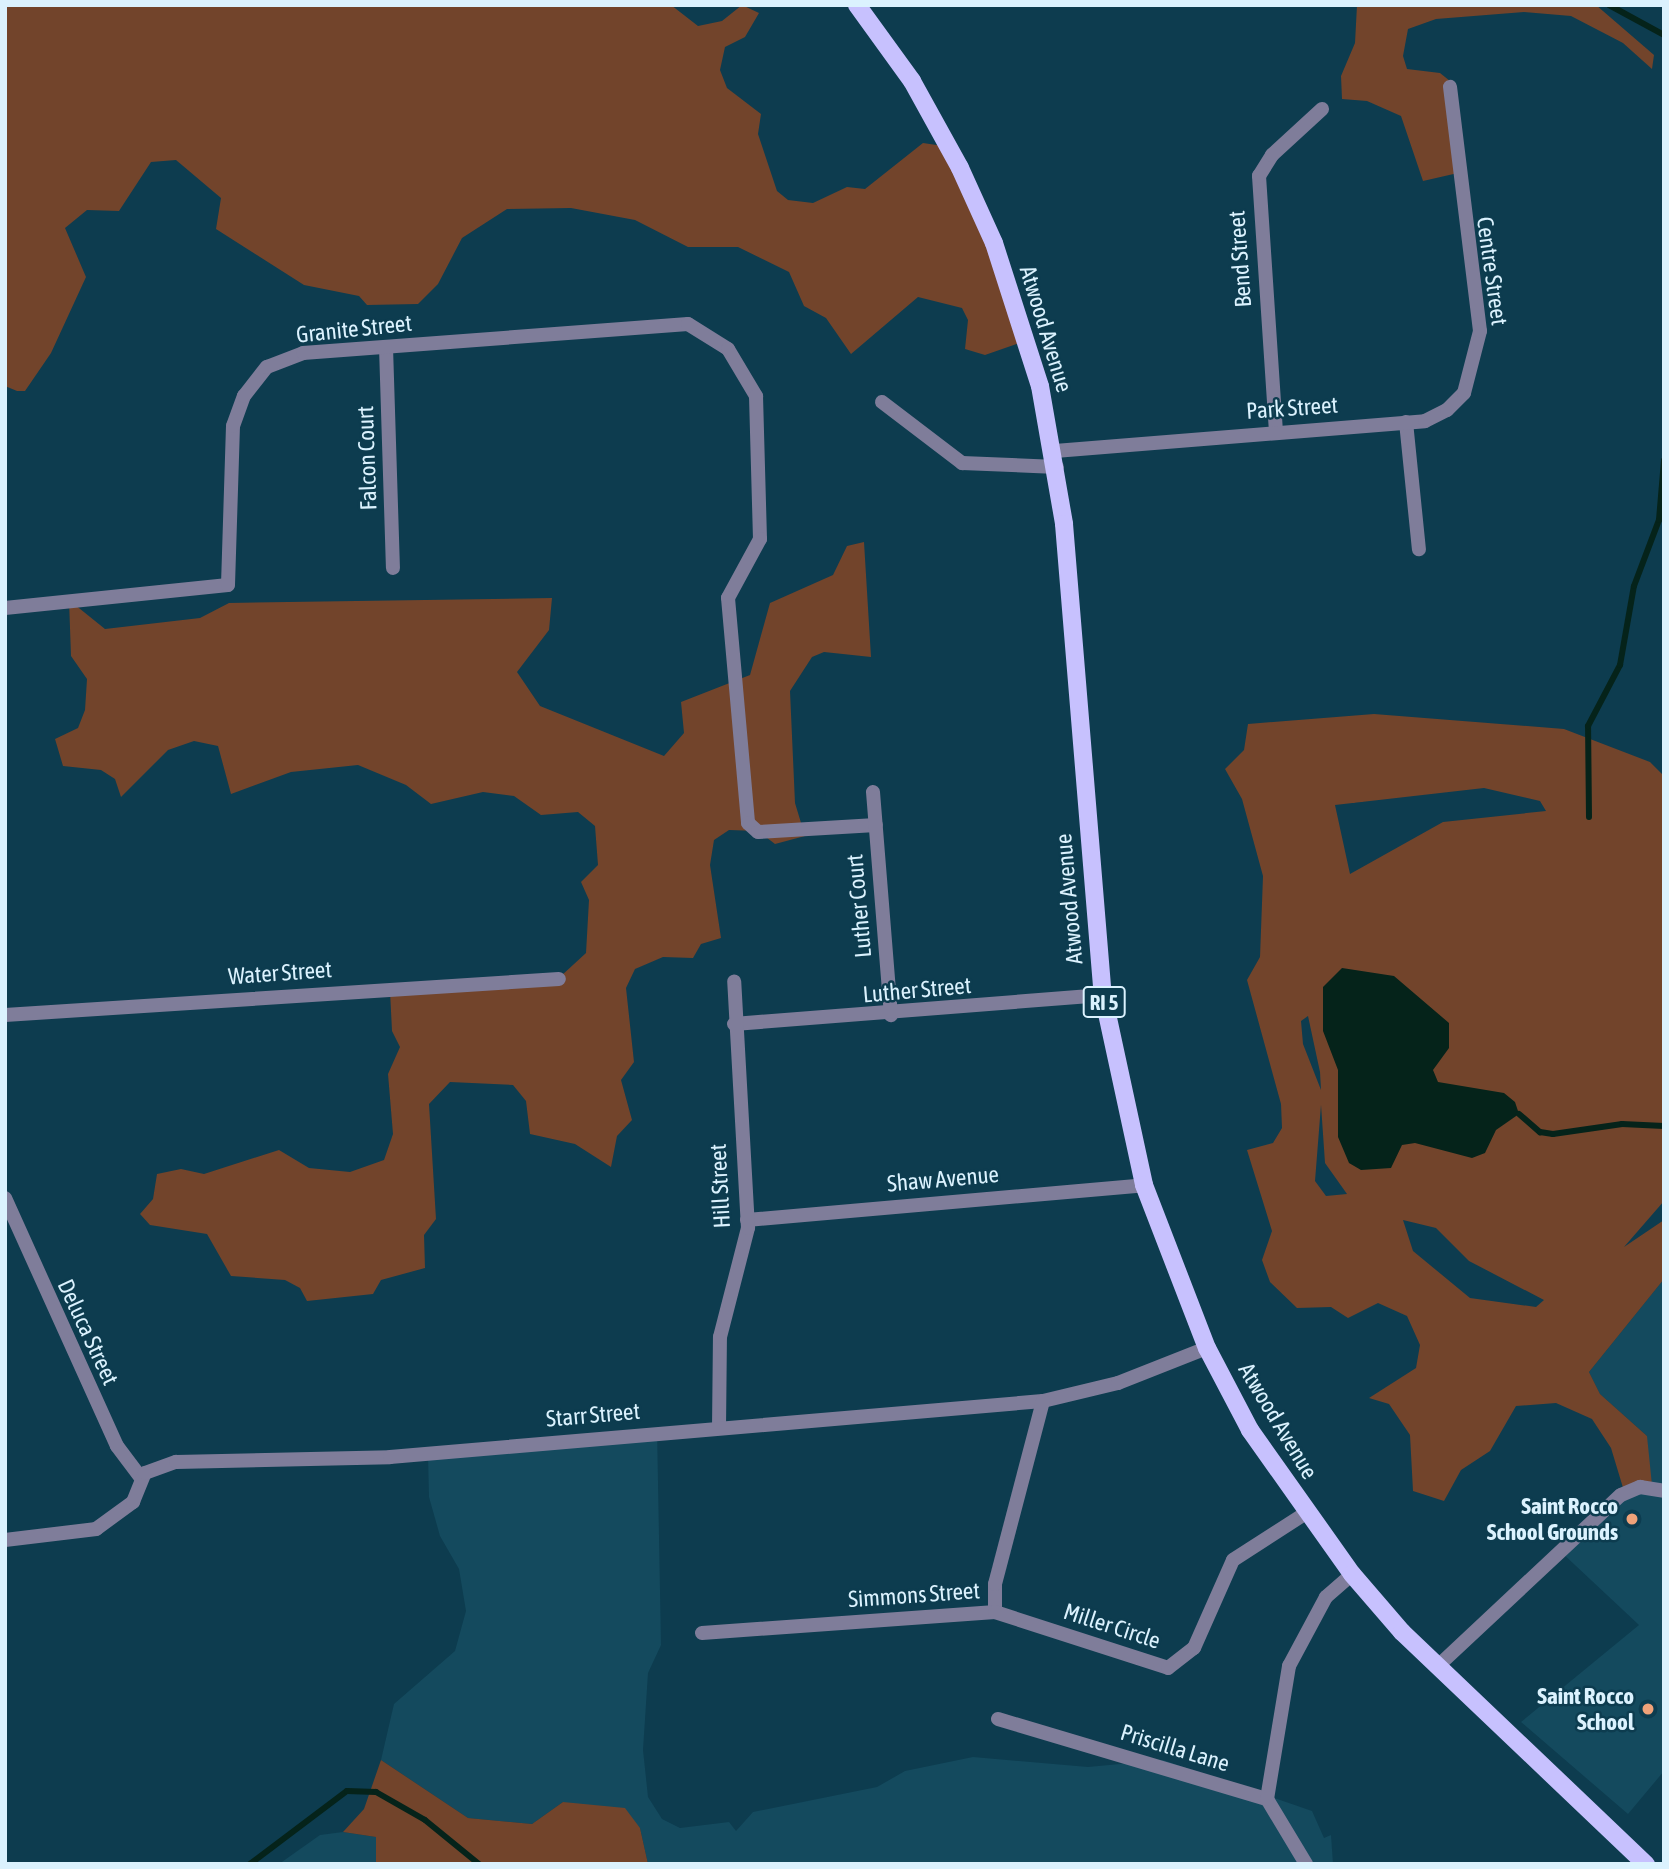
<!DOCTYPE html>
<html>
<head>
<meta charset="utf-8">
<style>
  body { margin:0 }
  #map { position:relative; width:1669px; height:1869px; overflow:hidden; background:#0d3c4f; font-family:"Asap Condensed",sans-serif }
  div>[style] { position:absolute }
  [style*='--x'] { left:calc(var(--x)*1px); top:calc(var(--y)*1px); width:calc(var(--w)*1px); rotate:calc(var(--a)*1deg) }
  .built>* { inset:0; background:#144a5e }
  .green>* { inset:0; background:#72442b }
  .water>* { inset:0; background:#05231a }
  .stream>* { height:6px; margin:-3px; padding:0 3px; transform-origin:3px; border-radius:3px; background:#05231a }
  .street>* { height:14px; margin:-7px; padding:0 7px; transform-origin:7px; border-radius:7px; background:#7f7d9a }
  .primary>* { height:18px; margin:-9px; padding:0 9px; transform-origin:9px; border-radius:9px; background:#c7c1fe }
  .dots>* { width:19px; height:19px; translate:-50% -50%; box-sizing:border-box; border:4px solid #0d3c4f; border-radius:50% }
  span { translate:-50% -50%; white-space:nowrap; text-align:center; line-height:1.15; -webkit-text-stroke:5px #0d3c4f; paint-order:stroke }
  .shield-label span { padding:2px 5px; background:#0d3c4f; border:2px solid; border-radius:5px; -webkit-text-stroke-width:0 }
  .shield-label { font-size:21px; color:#dbf2fe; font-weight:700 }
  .street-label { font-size:23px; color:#dbf2fe }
  .poi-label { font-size:23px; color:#dbf2fe; font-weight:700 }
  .right { translate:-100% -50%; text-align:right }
  .frame { position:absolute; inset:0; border:7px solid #dbf2fe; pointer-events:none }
</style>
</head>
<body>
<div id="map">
  <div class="built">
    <div style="clip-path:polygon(1664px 1279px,1664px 1771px,1628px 1814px,1521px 1722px,1639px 1625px,1560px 1551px,1640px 1487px,1647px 1436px,1600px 1394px,1589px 1372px)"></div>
    <div style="clip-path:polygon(657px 1428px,661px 1645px,648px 1673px,643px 1750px,648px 1797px,662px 1819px,680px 1828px,729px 1822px,736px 1831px,753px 1812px,877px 1787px,905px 1771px,973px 1757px,1088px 1767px,1163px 1760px,1312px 1811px,1324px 1838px,1331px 1835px,1333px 1864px,648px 1864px,640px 1828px,563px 1802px,532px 1824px,468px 1818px,381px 1760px,394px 1704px,455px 1651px,466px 1611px,459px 1569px,440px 1536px,429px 1497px,428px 1455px)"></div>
    <div style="clip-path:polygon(343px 1832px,376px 1837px,376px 1864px,279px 1864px,320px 1835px)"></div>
  </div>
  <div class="green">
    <div style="clip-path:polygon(5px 5px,671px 5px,698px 26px,722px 21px,742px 5px,759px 13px,745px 37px,725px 47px,720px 70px,727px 88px,761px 114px,758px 134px,777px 191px,788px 200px,813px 203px,847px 187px,865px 189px,923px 143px,950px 147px,1022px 342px,985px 355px,965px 349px,968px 320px,962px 308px,918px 297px,851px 354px,826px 318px,804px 306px,789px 272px,738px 247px,688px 247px,635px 220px,571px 208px,507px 209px,462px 238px,438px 284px,418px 304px,367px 305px,359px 296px,304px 285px,216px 229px,221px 198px,176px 160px,151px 162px,119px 211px,87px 210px,65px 228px,86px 277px,51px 353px,25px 391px,17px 391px,5px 386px)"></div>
    <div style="clip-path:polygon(1357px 5px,1596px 5px,1654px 55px,1652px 69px,1623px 43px,1571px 16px,1524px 12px,1436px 19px,1408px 29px,1403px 56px,1407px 69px,1440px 73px,1450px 81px,1458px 173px,1423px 181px,1401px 116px,1367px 101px,1342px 99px,1341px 76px,1355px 43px)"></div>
    <div style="clip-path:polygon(864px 542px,871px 657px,824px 652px,812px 657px,790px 691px,795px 803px,805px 836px,775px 844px,758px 831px,729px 830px,714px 840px,710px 865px,721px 938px,701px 944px,693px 958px,663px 957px,635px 969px,626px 988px,634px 1062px,621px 1080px,632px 1120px,617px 1136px,611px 1167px,575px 1144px,530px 1134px,526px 1101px,513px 1085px,450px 1082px,429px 1104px,436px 1219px,424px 1235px,425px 1268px,381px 1280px,373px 1294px,307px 1301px,300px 1288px,285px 1280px,231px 1276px,207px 1234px,150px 1225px,140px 1214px,153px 1199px,157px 1174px,181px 1169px,204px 1174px,279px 1150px,309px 1168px,350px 1172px,384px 1160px,393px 1134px,388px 1074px,400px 1047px,392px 1031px,390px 991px,561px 976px,586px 953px,589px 900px,581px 882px,598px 865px,595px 826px,578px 812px,541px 815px,514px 796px,483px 792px,431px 804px,406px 785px,358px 765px,291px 772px,231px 794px,218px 746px,194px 741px,168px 750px,121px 797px,115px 779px,101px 770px,63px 766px,55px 739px,78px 728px,85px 710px,87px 679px,71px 656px,69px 600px,105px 629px,200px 618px,229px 603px,552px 598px,549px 630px,517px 672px,540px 706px,664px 756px,684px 733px,681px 702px,750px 675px,770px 603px,833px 575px,847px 546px)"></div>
    <div style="clip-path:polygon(evenodd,1374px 714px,1564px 729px,1650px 762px,1664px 776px,1664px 1201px,1624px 1247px,1664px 1220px,1664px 1279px,1589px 1372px,1600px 1394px,1647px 1436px,1652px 1485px,1624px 1491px,1611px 1448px,1592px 1419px,1556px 1403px,1516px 1406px,1490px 1451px,1461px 1470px,1444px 1501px,1413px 1491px,1410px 1435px,1389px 1404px,1369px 1398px,1416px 1368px,1420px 1345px,1407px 1316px,1378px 1303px,1348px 1318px,1331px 1307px,1297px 1308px,1270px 1282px,1262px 1260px,1272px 1231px,1247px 1150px,1273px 1143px,1282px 1128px,1281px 1104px,1247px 980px,1260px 957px,1263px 876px,1242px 799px,1225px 769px,1244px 750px,1248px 724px,1374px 714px,1484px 788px,1540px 801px,1546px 811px,1443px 822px,1350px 874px,1335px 805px,1484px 788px,1374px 714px,1308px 1016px,1320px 1072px,1321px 1090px,1303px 1044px,1301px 1021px,1308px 1016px,1374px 714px,1321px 1105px,1325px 1163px,1347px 1194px,1326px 1196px,1315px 1181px,1321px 1105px,1374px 714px,1403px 1220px,1436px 1228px,1469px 1261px,1544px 1300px,1536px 1307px,1470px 1298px,1413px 1251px,1403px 1220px)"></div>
    <div style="clip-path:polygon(381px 1760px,468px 1818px,532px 1824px,563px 1802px,625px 1808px,640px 1828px,648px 1864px,376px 1864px,376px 1837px,343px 1832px,364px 1809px)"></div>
  </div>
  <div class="water">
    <div style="clip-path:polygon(1342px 968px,1394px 976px,1449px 1023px,1449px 1048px,1433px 1070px,1438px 1082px,1504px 1093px,1515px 1102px,1519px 1114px,1496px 1130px,1485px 1153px,1472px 1158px,1415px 1143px,1402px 1145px,1391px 1168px,1361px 1170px,1349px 1163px,1338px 1137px,1338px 1070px,1323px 1031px,1323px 987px)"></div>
  </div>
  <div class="stream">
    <div style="--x:1609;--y:5;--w:63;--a:28.6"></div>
    <div style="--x:1589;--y:817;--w:91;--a:-90.6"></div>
    <div style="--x:1588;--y:726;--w:69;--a:-62.3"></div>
    <div style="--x:1620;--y:665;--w:80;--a:-80"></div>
    <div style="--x:1634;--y:586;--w:71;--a:-69.3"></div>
    <div style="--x:1659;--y:520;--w:60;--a:-85.2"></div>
    <div style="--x:1519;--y:1114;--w:28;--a:41"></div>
    <div style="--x:1540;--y:1132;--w:13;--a:9"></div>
    <div style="--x:1553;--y:1134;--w:70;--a:-8.2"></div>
    <div style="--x:1622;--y:1124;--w:42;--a:2.7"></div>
    <div style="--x:250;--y:1864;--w:121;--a:-37"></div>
    <div style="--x:347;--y:1791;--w:29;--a:2"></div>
    <div style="--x:376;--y:1792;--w:56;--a:29.7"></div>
    <div style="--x:425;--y:1820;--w:70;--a:39.2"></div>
  </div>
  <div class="street">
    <div style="--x:386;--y:347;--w:221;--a:88.2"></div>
    <div style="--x:882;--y:402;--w:101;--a:37.3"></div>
    <div style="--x:962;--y:463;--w:95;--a:2.4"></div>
    <div style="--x:1406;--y:422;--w:128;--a:84.2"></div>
    <div style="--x:1276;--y:432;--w:257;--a:-93.8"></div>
    <div style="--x:1259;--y:176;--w:25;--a:-58"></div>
    <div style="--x:1272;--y:155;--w:68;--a:-42.6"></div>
    <div style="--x:1055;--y:451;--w:371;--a:-4.6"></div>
    <div style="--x:1425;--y:421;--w:25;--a:-27"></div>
    <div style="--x:1447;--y:410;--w:24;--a:-45"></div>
    <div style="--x:1464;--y:393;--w:64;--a:-75.5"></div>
    <div style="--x:1480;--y:331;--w:246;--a:-97"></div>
    <div style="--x:5;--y:608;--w:224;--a:-5.9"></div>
    <div style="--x:228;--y:585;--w:159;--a:-88.2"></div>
    <div style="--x:233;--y:426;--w:32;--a:-70"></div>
    <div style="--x:244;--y:396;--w:37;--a:-52"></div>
    <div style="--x:267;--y:367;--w:39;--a:-21"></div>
    <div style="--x:303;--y:353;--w:386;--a:-4.3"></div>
    <div style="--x:688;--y:324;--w:47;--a:32"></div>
    <div style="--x:728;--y:349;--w:55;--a:59.2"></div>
    <div style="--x:756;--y:396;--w:143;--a:88.4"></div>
    <div style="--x:760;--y:539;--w:67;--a:118.5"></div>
    <div style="--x:728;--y:598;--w:226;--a:84.9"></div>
    <div style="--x:748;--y:823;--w:13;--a:42"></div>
    <div style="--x:758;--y:832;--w:118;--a:-3.4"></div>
    <div style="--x:873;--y:792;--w:224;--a:85.4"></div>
    <div style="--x:5;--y:1015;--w:555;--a:-3.72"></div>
    <div style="--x:734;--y:1024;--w:370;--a:-4.5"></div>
    <div style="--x:5;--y:1198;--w:272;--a:65.7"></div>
    <div style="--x:117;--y:1446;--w:40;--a:53"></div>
    <div style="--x:747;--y:1220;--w:399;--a:-5"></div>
    <div style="--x:719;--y:1428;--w:91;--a:-89.4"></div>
    <div style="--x:720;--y:1337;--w:113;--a:-75.6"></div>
    <div style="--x:748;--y:1228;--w:247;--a:-93.2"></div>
    <div style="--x:5;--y:1540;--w:92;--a:-6.9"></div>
    <div style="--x:96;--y:1529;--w:46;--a:-36.1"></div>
    <div style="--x:133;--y:1502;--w:31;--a:-68"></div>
    <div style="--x:145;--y:1473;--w:33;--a:-20"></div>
    <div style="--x:176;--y:1462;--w:214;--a:-1.3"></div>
    <div style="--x:390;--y:1457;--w:655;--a:-4.9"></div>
    <div style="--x:1043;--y:1401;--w:77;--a:-13.5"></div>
    <div style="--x:1118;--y:1383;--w:96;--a:-21.5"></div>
    <div style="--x:995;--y:1612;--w:28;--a:-90"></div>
    <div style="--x:995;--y:1584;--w:189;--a:-75.3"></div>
    <div style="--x:702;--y:1633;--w:294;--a:-4.1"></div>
    <div style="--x:995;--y:1612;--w:182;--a:17.9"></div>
    <div style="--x:1168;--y:1668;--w:33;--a:-38"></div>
    <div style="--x:1194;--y:1648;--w:96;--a:-66.1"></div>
    <div style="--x:1233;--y:1560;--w:87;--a:-32.8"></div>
    <div style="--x:1438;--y:1666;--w:250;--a:-43.1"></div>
    <div style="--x:1621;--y:1495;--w:21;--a:-23"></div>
    <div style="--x:1640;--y:1487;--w:24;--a:9"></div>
    <div style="--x:998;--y:1719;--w:281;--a:16.6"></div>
    <div style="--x:1267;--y:1799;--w:76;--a:59"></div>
    <div style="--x:1267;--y:1799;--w:135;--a:-80.6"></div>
    <div style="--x:1289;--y:1666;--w:78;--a:-61.8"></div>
    <div style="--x:1326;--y:1597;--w:35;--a:-41"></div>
  </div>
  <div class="primary">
    <div style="--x:857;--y:5;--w:94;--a:54.1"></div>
    <div style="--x:912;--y:81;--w:99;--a:61.1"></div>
    <div style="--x:960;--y:168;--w:82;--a:65.6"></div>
    <div style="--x:994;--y:243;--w:150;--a:72.2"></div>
    <div style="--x:1040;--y:386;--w:140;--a:80.1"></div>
    <div style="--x:1064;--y:524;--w:473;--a:85.3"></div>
    <div style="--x:1103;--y:995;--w:194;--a:77.8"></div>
    <div style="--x:1144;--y:1185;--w:175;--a:68.9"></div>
    <div style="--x:1207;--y:1348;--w:93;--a:62.3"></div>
    <div style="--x:1250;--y:1430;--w:176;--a:54.7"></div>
    <div style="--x:1352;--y:1574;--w:77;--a:49.2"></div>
    <div style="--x:1402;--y:1632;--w:337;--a:43.6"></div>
  </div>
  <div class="dots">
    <div style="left:1632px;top:1519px;background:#f0a279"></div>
    <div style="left:1648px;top:1709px;background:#f0a279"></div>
  </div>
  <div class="shield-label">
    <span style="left:1104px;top:1002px">RI 5</span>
  </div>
  <div class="street-label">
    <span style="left:1240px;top:259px;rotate:-94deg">Bend Street</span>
    <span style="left:1492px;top:271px;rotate:82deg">Centre Street</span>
    <span style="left:354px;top:329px;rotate:-6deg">Granite Street</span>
    <span style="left:1046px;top:329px;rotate:73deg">Atwood Avenue</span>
    <span style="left:1292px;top:408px;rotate:-4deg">Park Street</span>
    <span style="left:367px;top:458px;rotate:-92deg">Falcon Court</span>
    <span style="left:1069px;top:899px;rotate:-95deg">Atwood Avenue</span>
    <span style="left:859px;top:906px;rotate:-95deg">Luther Court</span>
    <span style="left:280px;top:973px;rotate:-4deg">Water Street</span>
    <span style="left:917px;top:990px;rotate:-5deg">Luther Street</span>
    <span style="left:943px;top:1179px;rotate:-5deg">Shaw Avenue</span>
    <span style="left:720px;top:1186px;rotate:-93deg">Hill Street</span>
    <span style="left:88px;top:1332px;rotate:65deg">Deluca Street</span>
    <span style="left:593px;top:1415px;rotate:-5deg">Starr Street</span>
    <span style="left:1278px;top:1421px;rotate:59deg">Atwood Avenue</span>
    <span style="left:914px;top:1595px;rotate:-4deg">Simmons Street</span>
    <span style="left:1112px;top:1626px;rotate:18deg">Miller Circle</span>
    <span style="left:1175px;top:1748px;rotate:17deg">Priscilla Lane</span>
  </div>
  <div class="poi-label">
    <span class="right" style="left:1618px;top:1519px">Saint Rocco<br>School Grounds</span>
    <span class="right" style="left:1634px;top:1709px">Saint Rocco<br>School</span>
  </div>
  <div class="frame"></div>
</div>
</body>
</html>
